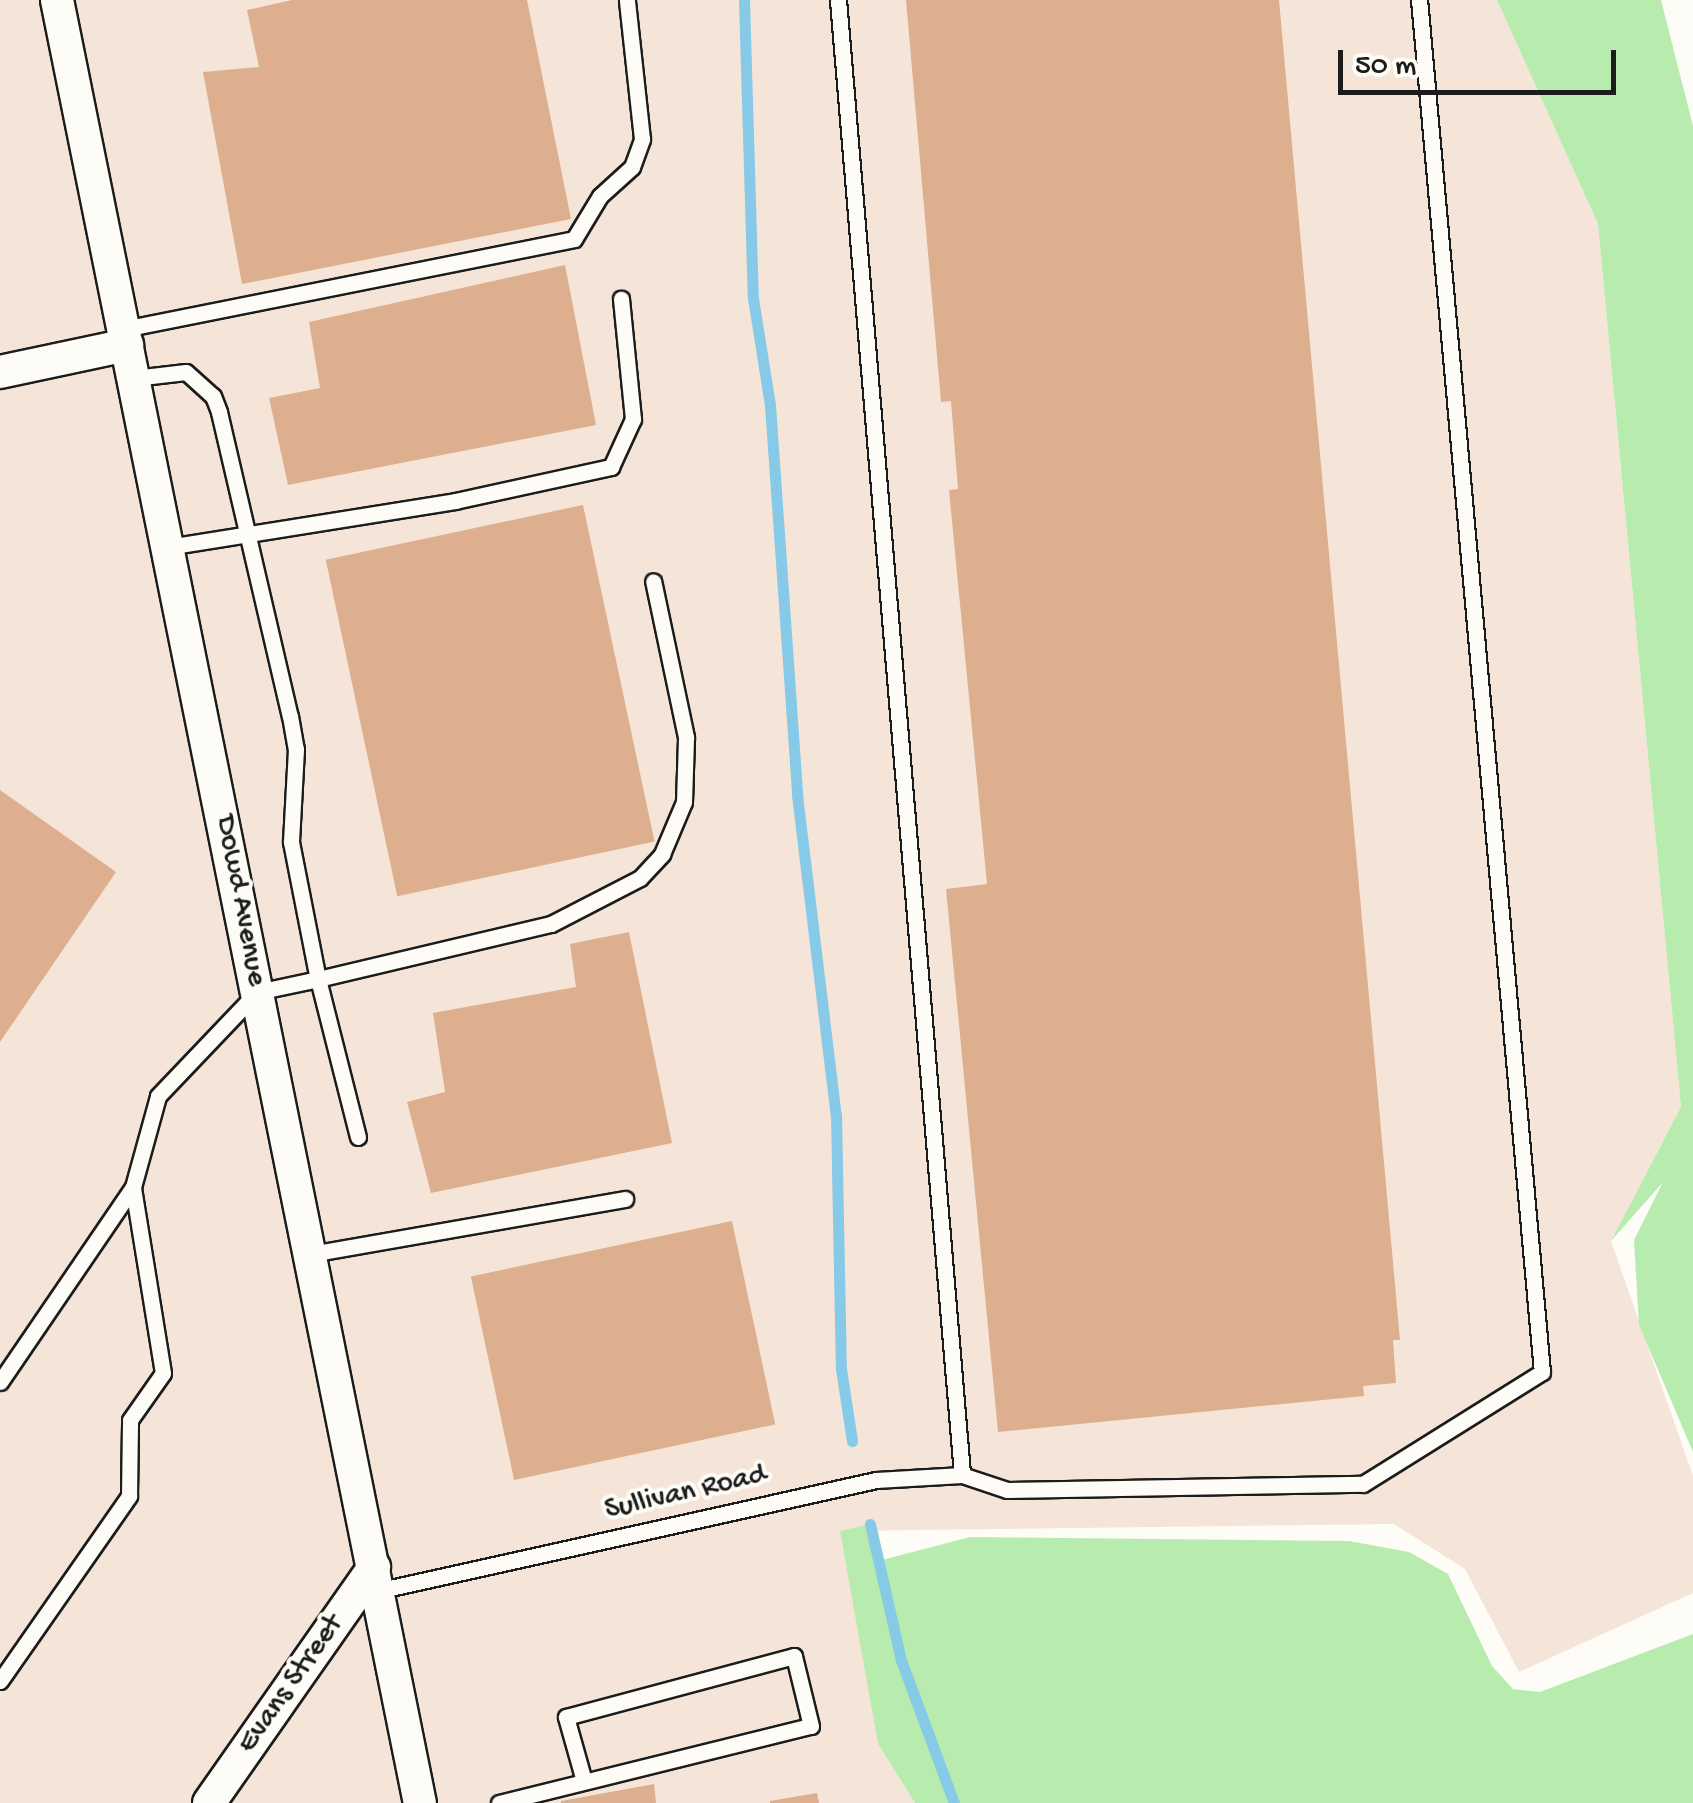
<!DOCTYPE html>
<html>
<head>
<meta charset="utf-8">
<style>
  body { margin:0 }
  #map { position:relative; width:1693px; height:1803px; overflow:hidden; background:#fdfcf7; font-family:"Gochi Hand",sans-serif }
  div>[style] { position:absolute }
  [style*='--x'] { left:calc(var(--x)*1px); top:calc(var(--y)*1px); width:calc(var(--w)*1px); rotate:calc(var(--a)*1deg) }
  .built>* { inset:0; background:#f4e5d8 }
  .green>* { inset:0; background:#b7ecae }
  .stream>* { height:11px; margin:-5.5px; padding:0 5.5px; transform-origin:5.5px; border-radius:5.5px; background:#86cae8 }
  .building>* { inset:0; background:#deaf8f; transform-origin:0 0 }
  .roads { filter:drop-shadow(2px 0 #1c1c1c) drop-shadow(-2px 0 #1c1c1c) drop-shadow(0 2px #1c1c1c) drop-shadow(0 -2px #1c1c1c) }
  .lane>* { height:15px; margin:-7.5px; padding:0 7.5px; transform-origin:7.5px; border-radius:7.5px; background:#fdfcf7 }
  .street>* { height:32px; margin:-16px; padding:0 16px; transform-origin:16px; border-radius:16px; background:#fdfcf7 }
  span { translate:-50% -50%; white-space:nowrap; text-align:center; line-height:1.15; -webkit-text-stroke:8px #fdfcf7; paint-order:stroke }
  .street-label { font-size:30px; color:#1c1c1c }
  .scale { position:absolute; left:1338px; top:50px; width:278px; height:45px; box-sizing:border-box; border:5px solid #1c1c1c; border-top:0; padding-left:12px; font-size:30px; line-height:35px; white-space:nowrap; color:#1c1c1c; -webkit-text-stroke:8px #fdfcf7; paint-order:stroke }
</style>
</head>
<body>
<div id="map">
  <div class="built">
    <div style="clip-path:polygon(0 0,1497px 0,1598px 224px,1681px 1107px,1611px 1241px,1693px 1476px,1693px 1593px,1519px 1672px,1465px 1569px,1394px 1524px,841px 1531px,878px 1744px,915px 1803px,0 1803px)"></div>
  </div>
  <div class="green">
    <div style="clip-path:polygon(1497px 0,1661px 0,1693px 126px,1693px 1452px,1639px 1325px,1634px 1240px,1663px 1182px,1611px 1241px,1681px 1107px,1598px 224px)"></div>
    <div style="clip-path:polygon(870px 1524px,878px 1561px,970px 1537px,1349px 1541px,1409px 1552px,1448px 1574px,1492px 1666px,1513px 1689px,1540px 1692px,1693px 1634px,1693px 1803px,915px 1803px,878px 1744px,840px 1531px)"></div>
  </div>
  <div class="stream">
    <div style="--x:744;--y:0;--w:298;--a:88.3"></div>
    <div style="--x:753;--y:298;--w:108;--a:81"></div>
    <div style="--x:770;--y:405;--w:391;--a:86"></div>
    <div style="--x:797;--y:795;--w:322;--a:83.1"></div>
    <div style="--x:836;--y:1115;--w:254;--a:88.9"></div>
    <div style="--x:841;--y:1369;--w:73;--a:81.3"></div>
    <div style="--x:870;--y:1524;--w:139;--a:77.2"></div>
    <div style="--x:901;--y:1660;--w:153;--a:69.7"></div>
  </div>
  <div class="building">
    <div style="clip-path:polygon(292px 0,527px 0,571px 219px,242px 284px,203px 72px,259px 67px,247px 10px)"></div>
    <div style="clip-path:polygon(906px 0,1279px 0,1400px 1340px,1393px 1340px,1396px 1383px,1363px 1386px,1364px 1396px,998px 1432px,946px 889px,987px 884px,949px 490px,958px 489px,951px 401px,941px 402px)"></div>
    <div style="clip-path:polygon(565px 265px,596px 425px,288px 485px,269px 398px,320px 388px,309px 322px)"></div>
    <div style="left:583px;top:505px;width:344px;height:263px;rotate:78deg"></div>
    <div style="clip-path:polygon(0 790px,116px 872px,0 1042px)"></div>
    <div style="clip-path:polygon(629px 932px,672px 1143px,431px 1193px,407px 1102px,445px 1092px,433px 1013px,576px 987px,570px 944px)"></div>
    <div style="left:732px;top:1221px;width:208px;height:267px;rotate:78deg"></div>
    <div style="clip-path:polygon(654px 1784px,656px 1803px,561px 1803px,561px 1801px)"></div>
    <div style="clip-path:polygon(817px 1793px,819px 1803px,770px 1803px,770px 1801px)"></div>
  </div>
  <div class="roads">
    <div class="lane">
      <div style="--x:838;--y:0;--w:1480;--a:85.19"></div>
      <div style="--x:124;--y:329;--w:459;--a:-11.3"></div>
      <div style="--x:574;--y:239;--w:50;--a:-58.8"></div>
      <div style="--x:600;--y:196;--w:43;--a:-42.2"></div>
      <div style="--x:632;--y:167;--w:30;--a:-70"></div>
      <div style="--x:642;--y:139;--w:140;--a:-96.2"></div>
      <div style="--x:134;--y:378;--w:52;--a:-6.6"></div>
      <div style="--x:186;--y:372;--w:36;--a:42"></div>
      <div style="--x:213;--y:396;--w:17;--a:69"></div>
      <div style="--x:219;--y:412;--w:312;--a:76.9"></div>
      <div style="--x:290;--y:716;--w:34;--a:80"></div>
      <div style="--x:296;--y:749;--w:93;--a:93.1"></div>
      <div style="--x:291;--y:842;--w:140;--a:78.9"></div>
      <div style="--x:318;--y:979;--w:239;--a:-13.3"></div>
      <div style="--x:551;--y:924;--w:100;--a:-27.3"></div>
      <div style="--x:640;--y:878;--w:33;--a:-47"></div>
      <div style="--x:662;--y:854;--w:56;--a:-67.1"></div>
      <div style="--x:684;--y:802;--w:65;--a:-88.2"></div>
      <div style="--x:686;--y:737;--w:159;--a:-101.9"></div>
      <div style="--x:168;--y:547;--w:291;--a:-9.1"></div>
      <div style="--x:455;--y:501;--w:160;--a:-12.3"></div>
      <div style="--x:611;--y:467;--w:53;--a:-65.4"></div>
      <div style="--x:633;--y:419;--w:121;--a:-95.7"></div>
      <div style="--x:310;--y:1254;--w:320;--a:-9.9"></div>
      <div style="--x:0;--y:1382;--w:236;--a:-55.7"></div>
      <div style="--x:133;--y:1187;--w:94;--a:-74.6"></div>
      <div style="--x:158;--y:1096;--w:144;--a:-46.4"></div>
      <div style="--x:257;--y:992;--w:62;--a:-12"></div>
      <div style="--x:318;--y:979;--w:163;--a:75.8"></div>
      <div style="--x:377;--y:1591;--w:511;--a:-12.54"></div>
      <div style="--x:876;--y:1480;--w:86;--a:-3.3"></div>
      <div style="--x:962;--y:1475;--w:47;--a:18.4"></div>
      <div style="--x:1007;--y:1490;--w:356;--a:-1"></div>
      <div style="--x:1363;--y:1484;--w:211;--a:-32"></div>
      <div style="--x:1542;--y:1372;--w:1378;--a:-95.12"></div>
      <div style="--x:0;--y:1681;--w:226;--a:-55.1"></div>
      <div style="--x:129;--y:1496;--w:76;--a:-89.2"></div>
      <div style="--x:130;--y:1420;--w:57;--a:-54.9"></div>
      <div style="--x:163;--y:1373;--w:188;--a:-99.2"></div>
      <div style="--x:499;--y:1803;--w:321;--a:-13.9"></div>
      <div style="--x:811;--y:1726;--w:72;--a:-103.7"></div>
      <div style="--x:794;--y:1656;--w:236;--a:165"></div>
      <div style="--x:566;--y:1717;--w:66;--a:74.3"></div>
    </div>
    <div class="street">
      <div style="--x:57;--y:0;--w:1839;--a:78.62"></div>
      <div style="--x:0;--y:372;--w:130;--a:-12"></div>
      <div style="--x:209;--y:1803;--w:288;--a:-55"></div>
    </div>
  </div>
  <div class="street-label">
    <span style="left:239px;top:901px;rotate:79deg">Dowd Avenue</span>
    <span style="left:686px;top:1494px;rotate:-13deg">Sullivan Road</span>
    <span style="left:292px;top:1685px;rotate:-55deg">Evans Street</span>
  </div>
  <div class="scale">50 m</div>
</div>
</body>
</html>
